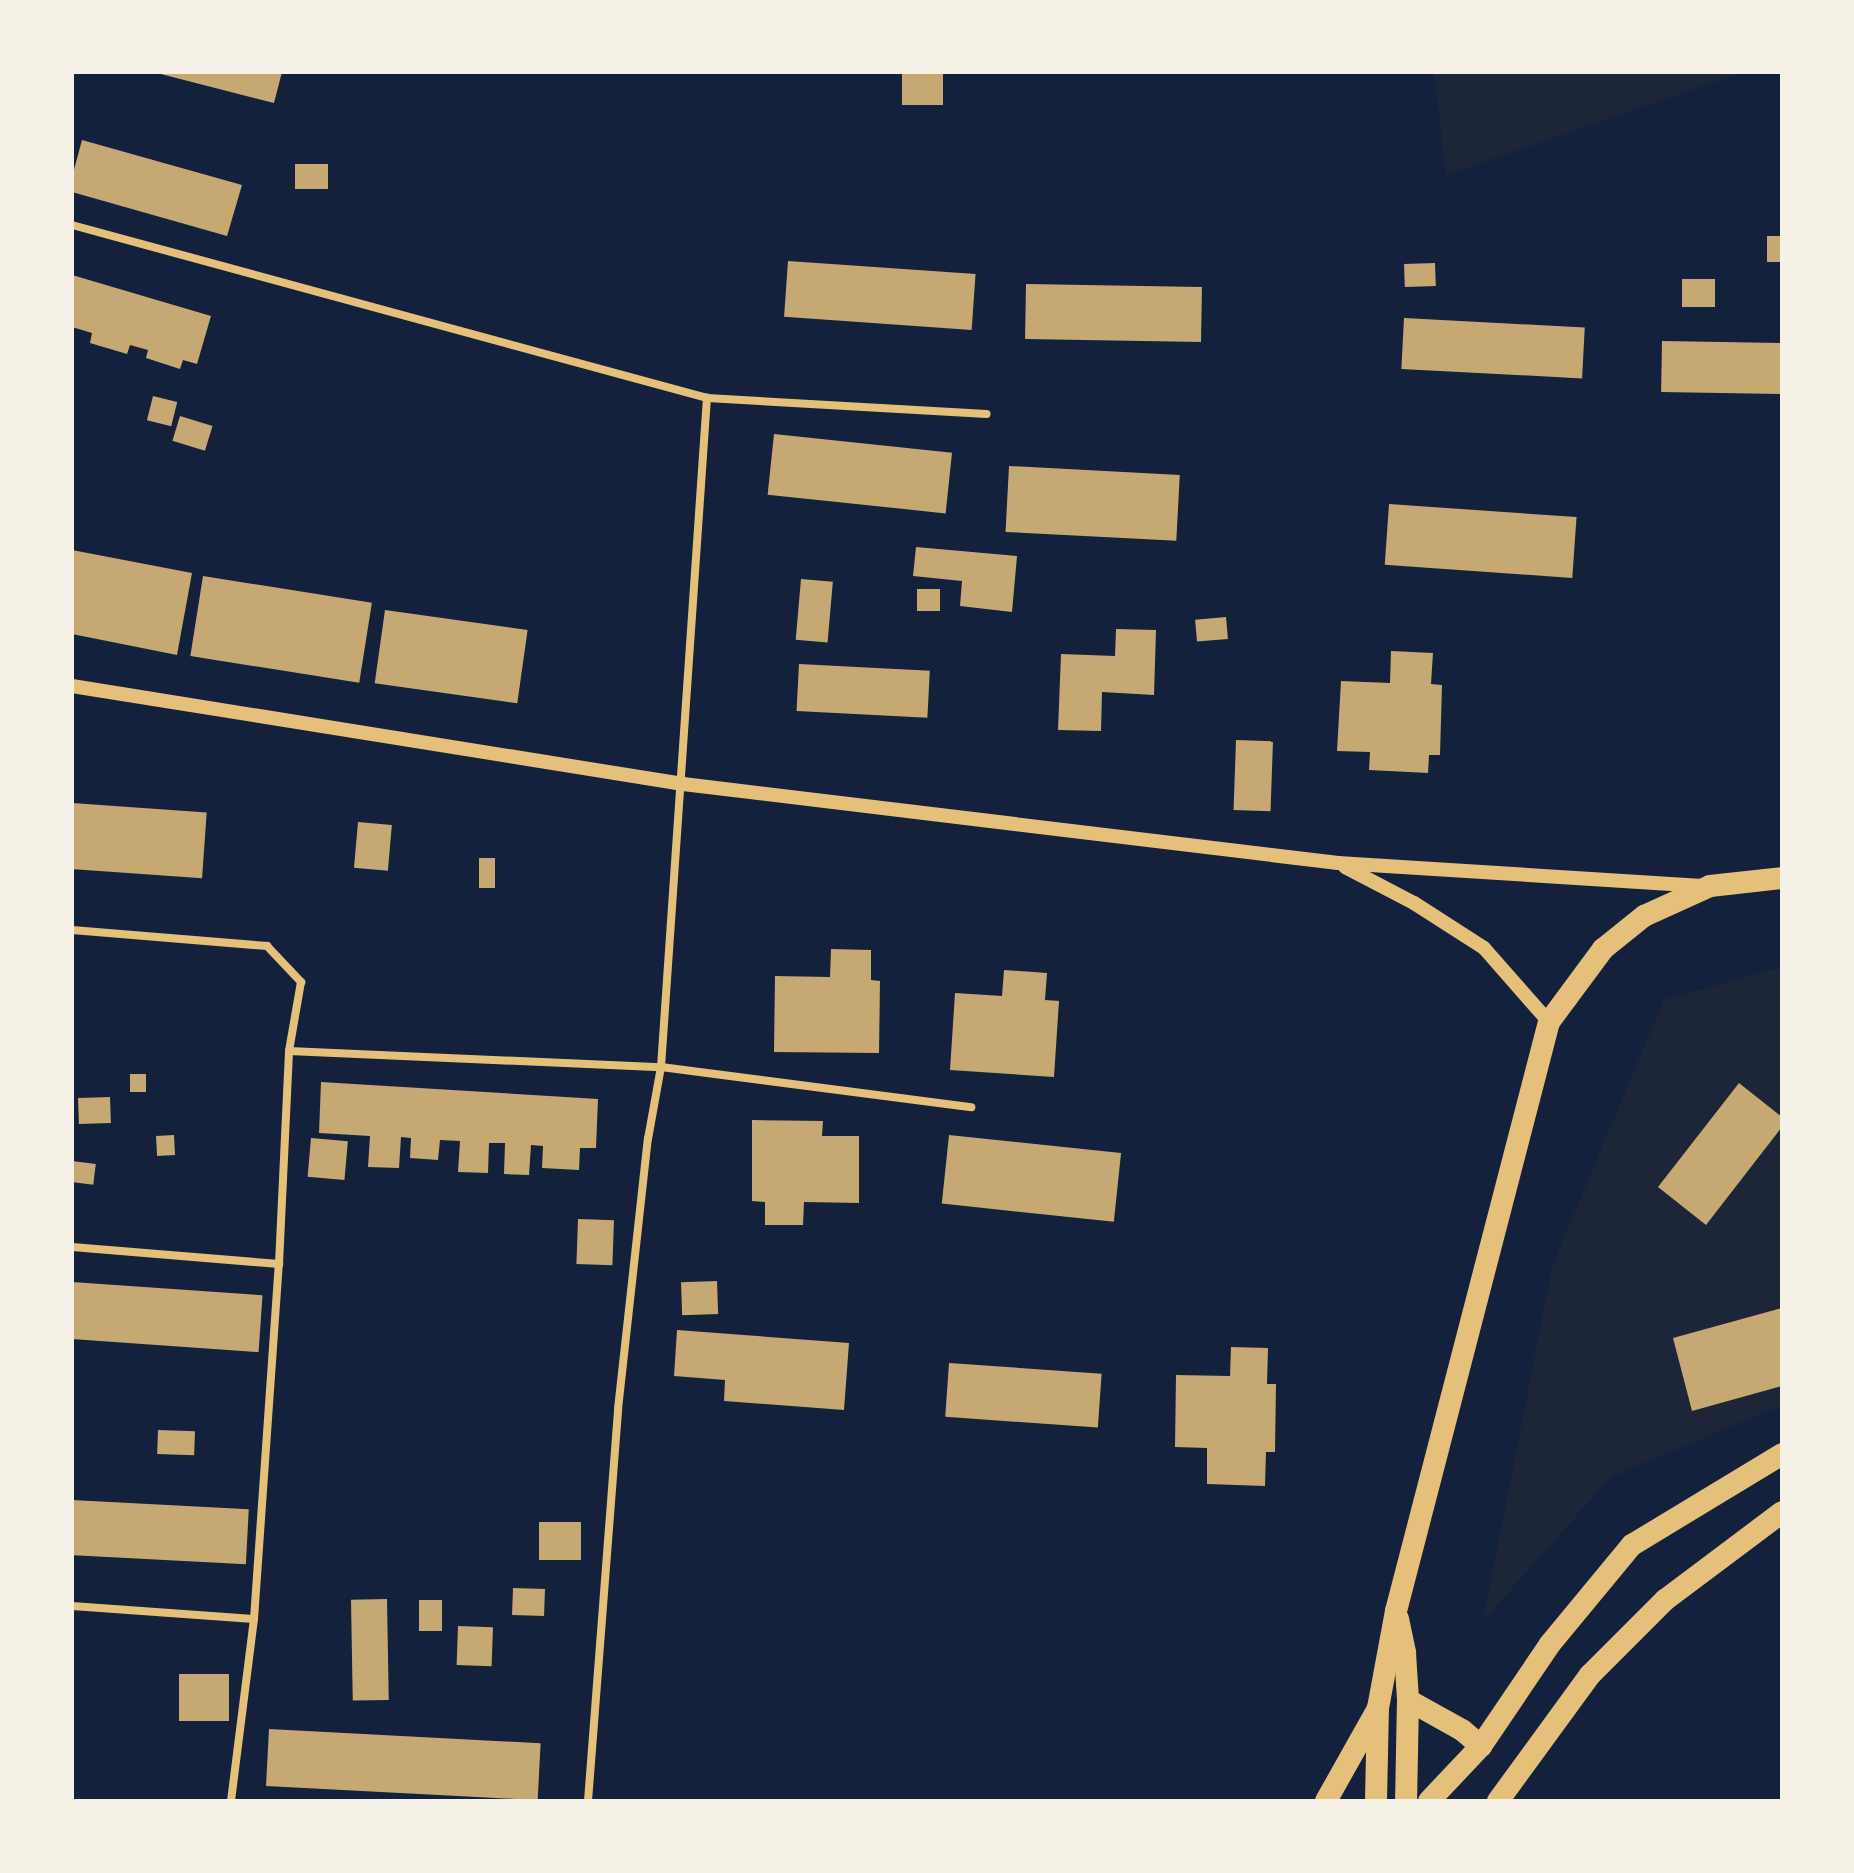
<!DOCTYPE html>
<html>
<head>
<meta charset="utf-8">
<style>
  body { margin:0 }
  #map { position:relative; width:1854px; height:1873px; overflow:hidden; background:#14213d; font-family:Karla,sans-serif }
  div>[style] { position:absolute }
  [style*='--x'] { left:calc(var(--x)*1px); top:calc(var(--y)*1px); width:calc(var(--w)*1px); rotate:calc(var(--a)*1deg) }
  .green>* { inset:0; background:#1d2539 }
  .building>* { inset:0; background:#c6a872; transform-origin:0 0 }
  .minor>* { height:8px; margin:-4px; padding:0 4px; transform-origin:4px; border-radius:4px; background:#e5c07b }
  .tertiary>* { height:14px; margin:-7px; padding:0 7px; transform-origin:7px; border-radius:7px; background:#e5c07b }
  .trunk>* { height:22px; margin:-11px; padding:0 11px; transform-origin:11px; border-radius:11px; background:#e5c07b }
  span { translate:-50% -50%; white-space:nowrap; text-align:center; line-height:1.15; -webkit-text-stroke:6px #f6f1e7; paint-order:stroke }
  .frame { position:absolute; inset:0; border:74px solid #f6f1e7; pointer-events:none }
</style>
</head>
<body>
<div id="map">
  <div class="green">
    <div style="clip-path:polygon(1434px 72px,1743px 72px,1446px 175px)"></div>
    <div style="clip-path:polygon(1782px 967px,1782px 1405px,1611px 1477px,1483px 1621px,1553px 1264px,1664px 1000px)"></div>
  </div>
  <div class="building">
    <div style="clip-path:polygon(153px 72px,282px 72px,274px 103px)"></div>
    <div style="left:902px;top:72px;width:41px;height:33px"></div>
    <div style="clip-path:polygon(82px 140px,242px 185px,227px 236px,72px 192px,72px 177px)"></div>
    <div style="left:295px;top:164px;width:33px;height:25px"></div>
    <div style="left:1767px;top:236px;width:15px;height:26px"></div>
    <div style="left:788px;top:261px;width:188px;height:56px;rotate:4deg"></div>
    <div style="left:1435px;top:263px;width:23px;height:31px;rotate:88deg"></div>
    <div style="clip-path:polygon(72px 275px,211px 316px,197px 364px,183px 360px,180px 369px,146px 358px,148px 350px,130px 345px,127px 354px,90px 343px,92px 333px,72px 327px)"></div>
    <div style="left:1682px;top:279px;width:33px;height:28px"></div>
    <div style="left:1026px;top:284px;width:176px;height:55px;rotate:1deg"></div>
    <div style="left:1404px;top:318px;width:181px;height:51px;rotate:3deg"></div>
    <div style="left:1662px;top:341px;width:120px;height:51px;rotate:1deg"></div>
    <div style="left:153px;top:396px;width:25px;height:25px;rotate:14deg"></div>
    <div style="left:180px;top:416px;width:34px;height:26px;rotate:17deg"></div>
    <div style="left:774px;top:434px;width:179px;height:61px;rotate:6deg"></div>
    <div style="left:1009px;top:466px;width:171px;height:66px;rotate:3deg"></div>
    <div style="left:1389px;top:504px;width:188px;height:61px;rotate:4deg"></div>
    <div style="clip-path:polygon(916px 547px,1017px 556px,1012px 612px,960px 606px,962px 581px,913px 576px)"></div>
    <div style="clip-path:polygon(72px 550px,192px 573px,177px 655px,72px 634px)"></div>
    <div style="left:203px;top:576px;width:171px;height:81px;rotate:9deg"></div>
    <div style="left:801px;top:579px;width:32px;height:61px;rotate:5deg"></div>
    <div style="left:917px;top:589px;width:23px;height:22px"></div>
    <div style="left:385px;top:610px;width:144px;height:74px;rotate:8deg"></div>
    <div style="left:1226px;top:617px;width:22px;height:31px;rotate:85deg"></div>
    <div style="clip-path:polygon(1116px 629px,1156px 630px,1154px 695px,1102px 692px,1101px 731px,1058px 730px,1061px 654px,1115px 656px)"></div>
    <div style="clip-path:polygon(1391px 651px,1433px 653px,1431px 684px,1442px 685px,1440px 755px,1429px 755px,1428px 773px,1369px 770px,1370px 752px,1337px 751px,1341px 681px,1390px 683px)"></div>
    <div style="left:799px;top:664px;width:131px;height:47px;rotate:3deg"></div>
    <div style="left:1236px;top:740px;width:37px;height:70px;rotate:2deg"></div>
    <div style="left:72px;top:803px;width:135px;height:66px;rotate:4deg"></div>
    <div style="left:358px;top:822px;width:34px;height:46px;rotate:5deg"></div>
    <div style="left:479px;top:858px;width:16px;height:30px"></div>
    <div style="clip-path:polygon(831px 949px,871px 950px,871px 980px,880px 981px,879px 1053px,774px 1052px,775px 976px,830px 977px)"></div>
    <div style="clip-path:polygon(1004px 970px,1047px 973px,1045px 1000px,1059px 1001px,1054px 1077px,950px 1070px,955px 993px,1002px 996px)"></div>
    <div style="left:130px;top:1074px;width:16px;height:18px"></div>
    <div style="clip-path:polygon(321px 1082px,598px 1099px,596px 1148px,580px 1148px,579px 1170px,542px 1168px,543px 1146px,531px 1145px,529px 1175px,504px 1174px,505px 1143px,489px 1143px,488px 1173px,458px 1172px,460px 1141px,440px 1140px,438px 1160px,410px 1158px,411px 1138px,401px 1137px,399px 1168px,368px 1167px,370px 1136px,319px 1133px)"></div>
    <div style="clip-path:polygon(1739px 1083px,1782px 1117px,1782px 1127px,1706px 1225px,1658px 1187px)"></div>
    <div style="left:110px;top:1097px;width:26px;height:32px;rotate:88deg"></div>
    <div style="clip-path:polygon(752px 1120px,823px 1121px,822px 1136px,859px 1136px,859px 1203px,804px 1202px,803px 1225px,765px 1225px,765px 1202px,752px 1201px)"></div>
    <div style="left:174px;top:1135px;width:20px;height:18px;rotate:87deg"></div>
    <div style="left:949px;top:1135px;width:173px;height:69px;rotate:6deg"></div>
    <div style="left:311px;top:1138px;width:37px;height:39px;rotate:5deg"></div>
    <div style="left:72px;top:1161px;width:24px;height:21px;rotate:7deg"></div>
    <div style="left:578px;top:1219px;width:36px;height:45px;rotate:2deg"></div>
    <div style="left:717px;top:1281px;width:33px;height:36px;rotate:88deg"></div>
    <div style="left:72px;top:1282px;width:191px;height:57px;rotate:4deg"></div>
    <div style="clip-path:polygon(1782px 1308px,1782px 1386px,1692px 1411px,1673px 1338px)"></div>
    <div style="clip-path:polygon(677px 1330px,849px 1343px,844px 1410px,724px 1401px,725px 1380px,674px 1376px)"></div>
    <div style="clip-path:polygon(1231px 1347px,1268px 1348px,1267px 1384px,1276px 1384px,1275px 1452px,1266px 1452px,1265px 1486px,1207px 1484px,1207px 1448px,1175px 1447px,1176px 1375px,1230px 1376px)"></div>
    <div style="left:949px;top:1363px;width:153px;height:54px;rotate:4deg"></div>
    <div style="left:158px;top:1430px;width:37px;height:24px;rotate:2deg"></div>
    <div style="left:72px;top:1500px;width:177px;height:55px;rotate:3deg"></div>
    <div style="left:539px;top:1522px;width:42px;height:38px"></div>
    <div style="left:513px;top:1588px;width:32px;height:27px;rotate:2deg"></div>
    <div style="left:387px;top:1599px;width:101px;height:36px;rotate:89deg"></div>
    <div style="left:419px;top:1600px;width:23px;height:31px"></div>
    <div style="left:458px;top:1626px;width:35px;height:39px;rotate:2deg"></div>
    <div style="left:179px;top:1674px;width:50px;height:47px"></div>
    <div style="left:269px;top:1729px;width:272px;height:57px;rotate:3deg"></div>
  </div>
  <div class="minor">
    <div style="--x:72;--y:225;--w:658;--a:15.24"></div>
    <div style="--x:707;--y:398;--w:280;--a:3.3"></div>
    <div style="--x:72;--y:930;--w:196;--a:4.7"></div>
    <div style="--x:267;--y:946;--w:50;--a:46.6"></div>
    <div style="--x:301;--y:982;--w:70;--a:99.9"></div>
    <div style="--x:289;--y:1051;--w:372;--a:2.5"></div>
    <div style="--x:661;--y:1067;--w:313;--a:7.4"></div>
    <div style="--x:72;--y:1247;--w:208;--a:4.7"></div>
    <div style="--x:72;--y:1606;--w:182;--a:4.1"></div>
    <div style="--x:231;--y:1801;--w:183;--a:-82.8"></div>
    <div style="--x:254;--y:1619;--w:356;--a:-86"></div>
    <div style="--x:279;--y:1264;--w:213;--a:-87.3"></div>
    <div style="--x:588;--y:1801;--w:393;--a:-85.6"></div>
    <div style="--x:618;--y:1409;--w:272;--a:-83.7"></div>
    <div style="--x:648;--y:1139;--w:73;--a:-79.8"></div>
    <div style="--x:661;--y:1067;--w:671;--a:-86.07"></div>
  </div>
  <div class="tertiary">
    <div style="--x:72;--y:686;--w:619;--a:9.11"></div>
    <div style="--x:683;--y:784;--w:660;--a:6.88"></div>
    <div style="--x:1338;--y:863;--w:365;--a:3.6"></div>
    <div style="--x:1345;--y:867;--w:78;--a:27.6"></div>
    <div style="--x:1414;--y:903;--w:83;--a:32.7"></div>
    <div style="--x:1484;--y:948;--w:98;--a:48.7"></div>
  </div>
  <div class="trunk">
    <div style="--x:1398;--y:1619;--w:35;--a:78"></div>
    <div style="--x:1405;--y:1653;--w:47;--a:86.3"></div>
    <div style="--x:1408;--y:1700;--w:101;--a:91.1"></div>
    <div style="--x:1408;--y:1700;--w:62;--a:29.1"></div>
    <div style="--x:1462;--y:1730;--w:25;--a:40"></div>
    <div style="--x:1326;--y:1801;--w:102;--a:-60.7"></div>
    <div style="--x:1376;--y:1801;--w:93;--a:-88.8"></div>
    <div style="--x:1378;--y:1708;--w:99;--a:-79.5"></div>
    <div style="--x:1396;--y:1611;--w:609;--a:-75.44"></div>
    <div style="--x:1549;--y:1022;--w:91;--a:-53.5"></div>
    <div style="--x:1603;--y:949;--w:53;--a:-38.8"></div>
    <div style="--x:1644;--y:916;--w:72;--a:-24.4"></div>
    <div style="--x:1710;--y:886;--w:72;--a:-6.3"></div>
    <div style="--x:1429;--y:1801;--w:76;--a:-46.6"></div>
    <div style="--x:1481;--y:1746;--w:123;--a:-55.9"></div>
    <div style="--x:1550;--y:1644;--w:129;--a:-50.4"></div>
    <div style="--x:1632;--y:1545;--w:175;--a:-31.2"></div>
    <div style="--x:1498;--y:1801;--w:156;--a:-53.9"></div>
    <div style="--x:1590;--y:1675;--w:106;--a:-45"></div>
    <div style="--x:1665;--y:1600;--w:146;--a:-36.9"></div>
  </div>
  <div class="frame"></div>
</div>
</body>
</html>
